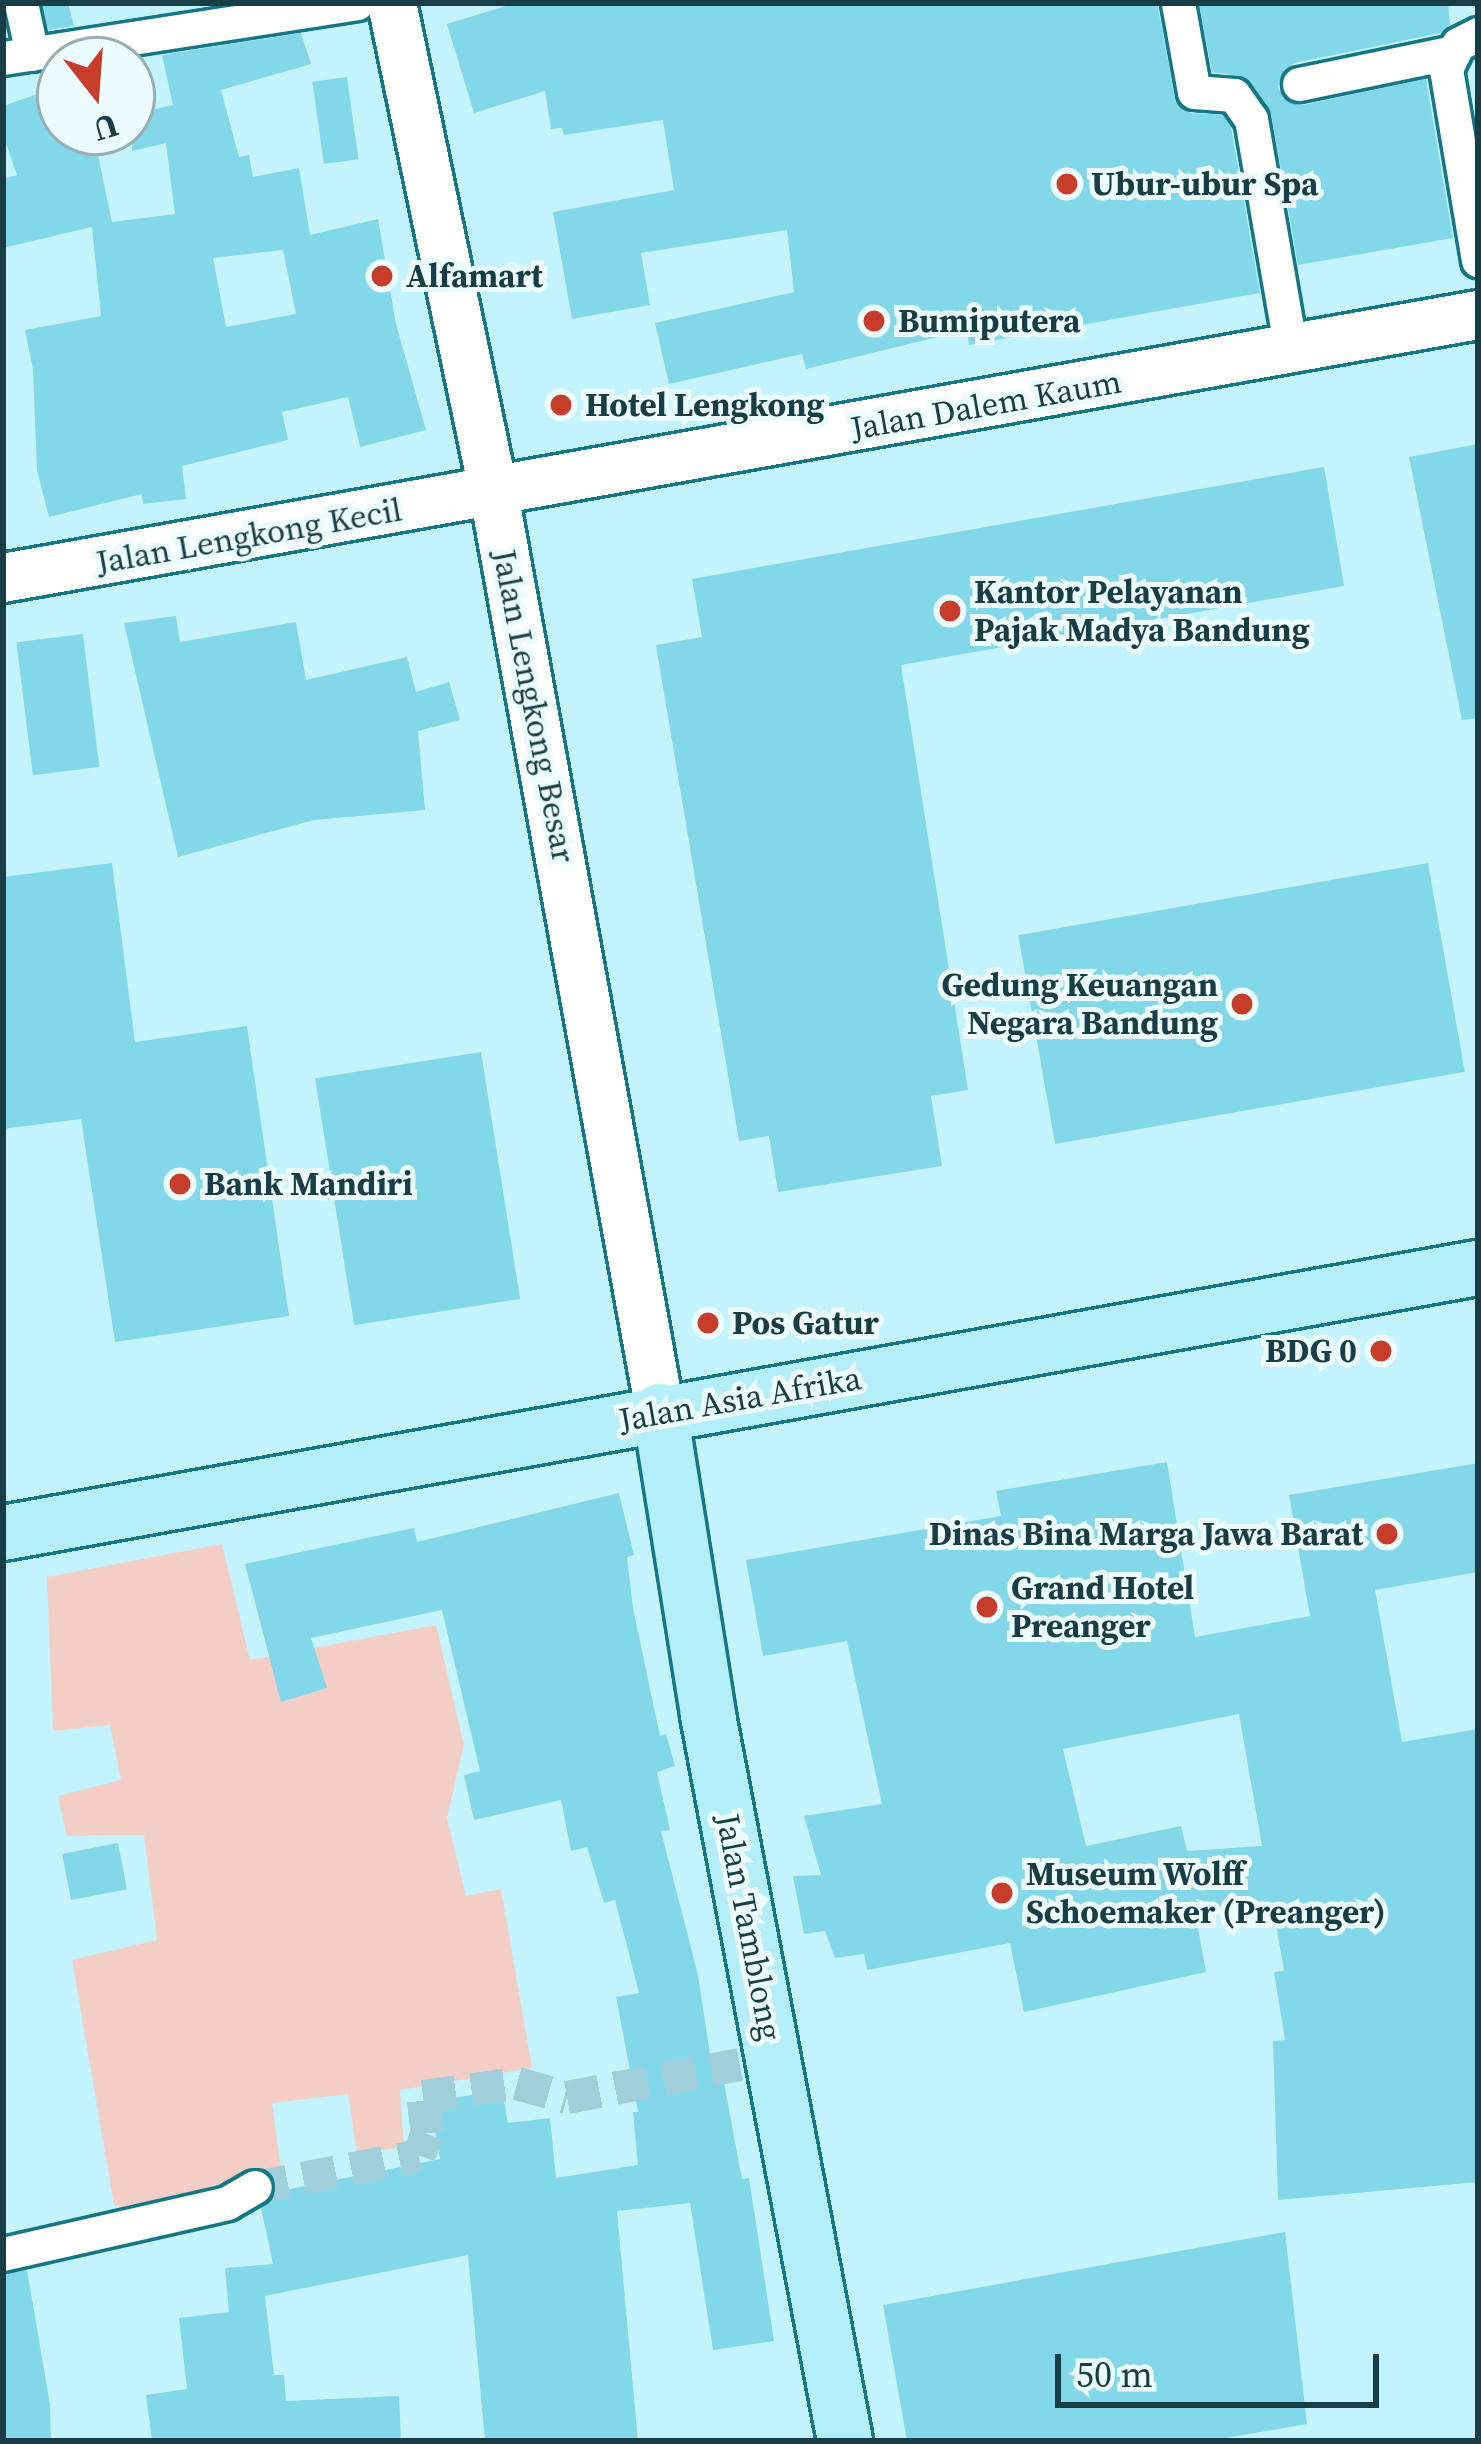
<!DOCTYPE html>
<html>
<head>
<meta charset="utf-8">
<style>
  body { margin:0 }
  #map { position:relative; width:1481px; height:2444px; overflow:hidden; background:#c3f4fe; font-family:"Source Serif 4",serif }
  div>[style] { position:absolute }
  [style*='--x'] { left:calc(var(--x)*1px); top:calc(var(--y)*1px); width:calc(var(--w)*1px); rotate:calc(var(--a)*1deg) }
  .green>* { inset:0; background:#f3cec6 }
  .building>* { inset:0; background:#82d8e8; transform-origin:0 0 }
  .street-tunnel>* { height:33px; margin-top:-16.5px; transform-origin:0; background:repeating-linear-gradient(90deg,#a1cfd9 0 33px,transparent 0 49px) }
  .roads { filter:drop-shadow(3px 0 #147786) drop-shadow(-3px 0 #147786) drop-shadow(0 3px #147786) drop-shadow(0 -3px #147786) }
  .street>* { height:33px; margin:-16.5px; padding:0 16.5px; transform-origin:16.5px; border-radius:16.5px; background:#fff }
  .secondary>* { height:48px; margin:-24px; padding:0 24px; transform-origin:24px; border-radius:24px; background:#fff }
  .primary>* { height:54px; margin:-27px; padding:0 27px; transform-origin:27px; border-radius:27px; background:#b4eef9 }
  .dots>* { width:33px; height:33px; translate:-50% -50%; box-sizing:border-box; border:6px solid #ebfbfe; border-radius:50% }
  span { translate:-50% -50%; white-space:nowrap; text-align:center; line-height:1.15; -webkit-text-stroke:10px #ebfbfe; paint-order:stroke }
  .poi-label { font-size:33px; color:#193d44; font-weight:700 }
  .left { translate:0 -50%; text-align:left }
  .right { translate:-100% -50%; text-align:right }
  .street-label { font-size:33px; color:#193d44 }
  .frame { position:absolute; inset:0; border:6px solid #193d44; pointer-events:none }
  .north { position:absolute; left:36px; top:36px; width:120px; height:120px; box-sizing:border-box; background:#ebfbfe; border:3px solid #97afb4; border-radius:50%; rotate:163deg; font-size:33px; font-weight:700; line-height:48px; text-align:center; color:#193d44 }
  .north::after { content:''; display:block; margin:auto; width:42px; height:54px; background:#c83c2a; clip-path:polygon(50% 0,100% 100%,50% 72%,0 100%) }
  .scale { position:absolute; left:1055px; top:2354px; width:324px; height:54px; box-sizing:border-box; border:6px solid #193d44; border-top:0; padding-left:15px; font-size:36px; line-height:42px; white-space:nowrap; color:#193d44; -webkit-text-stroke:9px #ebfbfe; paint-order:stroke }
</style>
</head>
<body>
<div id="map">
  <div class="green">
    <div style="clip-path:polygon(222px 1544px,250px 1660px,436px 1625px,464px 1745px,447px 1818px,466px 1896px,501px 1889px,532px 2068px,400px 2090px,404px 2147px,357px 2154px,348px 2094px,272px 2103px,281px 2169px,254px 2171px,252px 2208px,140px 2212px,114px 2205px,72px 1960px,157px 1940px,144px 1835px,67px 1836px,58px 1796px,121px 1780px,110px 1725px,53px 1731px,47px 1577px)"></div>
  </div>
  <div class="building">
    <div style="clip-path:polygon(42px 3px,68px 3px,74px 26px,48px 30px)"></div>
    <div style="clip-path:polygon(516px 3px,1157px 3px,1176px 103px,1191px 113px,1223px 115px,1231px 127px,1260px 293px,969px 345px,967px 330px,806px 369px,802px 354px,669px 384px,655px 323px,794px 292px,787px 230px,641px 253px,650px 305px,572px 319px,553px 212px,674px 190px,663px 120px,564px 135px,562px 128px,551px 129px,545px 91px,474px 113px,447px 24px)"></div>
    <div style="clip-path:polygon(1199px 3px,1448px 3px,1450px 25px,1440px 33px,1295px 63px,1284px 69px,1278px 87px,1284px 99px,1303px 105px,1426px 79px,1453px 238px,1298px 265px,1271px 114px,1245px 77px,1212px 72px)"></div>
    <div style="clip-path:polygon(evenodd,301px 33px,311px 64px,221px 90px,239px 157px,249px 155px,253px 177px,299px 168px,310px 235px,378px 219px,396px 324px,426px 430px,360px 447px,348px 397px,282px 412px,288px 440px,182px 466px,186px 499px,143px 504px,142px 494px,49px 517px,37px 470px,33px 370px,25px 330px,101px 316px,92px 227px,3px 248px,3px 179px,17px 175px,3px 135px,3px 106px,60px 86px,60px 132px,93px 132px,112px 222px,175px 214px,166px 143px,132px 151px,132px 114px,173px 105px,162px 55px,301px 33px,283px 250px,296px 314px,226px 327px,213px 258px,283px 250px)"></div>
    <div style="left:347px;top:77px;width:83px;height:35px;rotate:82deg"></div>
    <div style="clip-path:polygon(1478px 444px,1478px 718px,1462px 720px,1409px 457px)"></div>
    <div style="clip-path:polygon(1324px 467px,1344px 586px,901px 665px,968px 1090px,931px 1096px,942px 1166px,778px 1192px,769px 1136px,739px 1141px,656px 645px,702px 637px,692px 579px)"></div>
    <div style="clip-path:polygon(176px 616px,180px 642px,296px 622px,306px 680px,407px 657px,416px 692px,449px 682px,460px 720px,418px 731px,425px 810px,314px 820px,178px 857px,124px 623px)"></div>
    <div style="left:83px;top:634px;width:134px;height:67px;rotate:83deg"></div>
    <div style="clip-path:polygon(112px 863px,135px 1042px,247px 1026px,289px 1316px,115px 1342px,81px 1119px,3px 1129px,3px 877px)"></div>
    <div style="left:1428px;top:863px;width:212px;height:416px;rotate:80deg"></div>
    <div style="left:481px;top:1052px;width:250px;height:168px;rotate:81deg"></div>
    <div style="clip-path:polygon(evenodd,1167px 1462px,1195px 1637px,1310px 1616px,1289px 1495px,1478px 1463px,1478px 1572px,1375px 1590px,1402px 1742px,1478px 1729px,1478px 2182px,1278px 2200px,1273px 2041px,1285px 2040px,1274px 1972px,1284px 1971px,1273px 1907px,1195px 1911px,1206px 1972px,1024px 2012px,1010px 1943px,867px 1970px,864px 1954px,835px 1958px,825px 1931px,804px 1934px,793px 1876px,821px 1875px,804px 1816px,882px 1804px,847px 1641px,763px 1656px,746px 1560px,1001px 1516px,996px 1491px,1167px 1462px,1239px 1714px,1262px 1846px,1187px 1851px,1181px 1826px,1086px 1846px,1063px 1749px,1239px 1714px)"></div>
    <div style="clip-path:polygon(619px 1493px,634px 1555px,627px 1557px,633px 1608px,660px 1736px,666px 1734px,675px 1766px,657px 1772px,670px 1830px,661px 1831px,698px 1975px,713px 2074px,722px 2072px,742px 2179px,749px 2178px,774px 2341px,713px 2350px,690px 2203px,617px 2211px,638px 2441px,485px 2441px,468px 2255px,265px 2296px,274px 2375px,284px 2375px,286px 2401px,399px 2396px,401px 2441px,152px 2441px,146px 2395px,187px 2389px,179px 2318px,229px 2312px,225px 2268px,273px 2264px,261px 2208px,275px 2192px,440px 2159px,430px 2102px,502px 2090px,508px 2123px,550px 2118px,556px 2178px,638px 2165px,633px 2112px,638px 2112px,616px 1997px,639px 1993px,615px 1900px,604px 1903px,587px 1847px,571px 1851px,561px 1800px,474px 1820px,464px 1775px,480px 1771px,442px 1610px,311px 1638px,327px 1688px,281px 1702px,245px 1564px,414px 1528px,417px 1542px)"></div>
    <div style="left:118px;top:1843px;width:47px;height:57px;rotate:79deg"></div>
    <div style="clip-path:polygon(1285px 2232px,1307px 2424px,1209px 2441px,907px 2441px,883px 2305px)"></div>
    <div style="clip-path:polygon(27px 2270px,50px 2405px,51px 2441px,3px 2441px,3px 2274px)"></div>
  </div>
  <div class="street-tunnel">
    <div style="--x:255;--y:2187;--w:167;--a:-11"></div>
    <div style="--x:419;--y:2155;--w:23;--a:-70"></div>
    <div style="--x:427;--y:2133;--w:37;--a:-96"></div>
    <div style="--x:423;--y:2096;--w:95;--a:-7.9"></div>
    <div style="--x:517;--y:2083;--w:52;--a:15.6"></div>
    <div style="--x:567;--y:2097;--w:176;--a:-10.8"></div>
  </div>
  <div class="roads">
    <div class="street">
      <div style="--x:21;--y:3;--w:52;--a:77.8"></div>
      <div style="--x:1178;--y:3;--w:90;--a:79.8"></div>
      <div style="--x:1194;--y:92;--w:40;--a:4.3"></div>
      <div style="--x:1234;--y:95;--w:29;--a:55"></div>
      <div style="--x:1251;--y:119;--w:234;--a:80.2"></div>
      <div style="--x:1478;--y:34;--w:22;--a:153"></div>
      <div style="--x:1458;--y:44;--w:28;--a:116"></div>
      <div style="--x:1446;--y:69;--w:194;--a:80.5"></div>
      <div style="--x:3;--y:58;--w:358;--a:-8.8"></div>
      <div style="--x:1299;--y:84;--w:158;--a:-11.7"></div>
      <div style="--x:3;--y:2254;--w:230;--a:-12.8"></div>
      <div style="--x:227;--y:2203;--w:32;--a:-30"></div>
    </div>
    <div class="secondary">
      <div style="--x:392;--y:3;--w:501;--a:78.26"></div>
      <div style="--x:494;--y:494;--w:932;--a:79.74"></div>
      <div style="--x:3;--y:578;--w:1498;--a:-10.11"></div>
    </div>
    <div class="primary">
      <div style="--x:660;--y:1411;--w:308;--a:81"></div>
      <div style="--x:708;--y:1715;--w:739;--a:79.31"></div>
      <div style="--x:3;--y:1533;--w:1499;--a:-10.19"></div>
    </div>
  </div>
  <div class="dots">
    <div style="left:1067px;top:184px;background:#c83c2a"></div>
    <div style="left:382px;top:276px;background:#c83c2a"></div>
    <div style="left:874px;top:321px;background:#c83c2a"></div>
    <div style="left:561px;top:405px;background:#c83c2a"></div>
    <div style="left:950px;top:611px;background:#c83c2a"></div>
    <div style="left:1242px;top:1004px;background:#c83c2a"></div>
    <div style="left:180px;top:1184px;background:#c83c2a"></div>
    <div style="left:708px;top:1323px;background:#c83c2a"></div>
    <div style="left:1381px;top:1351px;background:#c83c2a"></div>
    <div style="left:1387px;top:1534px;background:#c83c2a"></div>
    <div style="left:987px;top:1607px;background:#c83c2a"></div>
    <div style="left:1002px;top:1893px;background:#c83c2a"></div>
  </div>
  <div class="poi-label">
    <span class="left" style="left:1091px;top:184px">Ubur-ubur Spa</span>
    <span class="left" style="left:406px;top:276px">Alfamart</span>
    <span class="left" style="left:898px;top:321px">Bumiputera</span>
    <span class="left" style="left:585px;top:405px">Hotel Lengkong</span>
    <span class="left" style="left:974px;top:611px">Kantor Pelayanan<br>Pajak Madya Bandung</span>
    <span class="right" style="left:1218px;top:1004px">Gedung Keuangan<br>Negara Bandung</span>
    <span class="left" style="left:204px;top:1184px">Bank Mandiri</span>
    <span class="left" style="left:732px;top:1323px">Pos Gatur</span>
    <span class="right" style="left:1357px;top:1351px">BDG 0</span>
    <span class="right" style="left:1363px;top:1534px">Dinas Bina Marga Jawa Barat</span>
    <span class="left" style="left:1011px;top:1607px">Grand Hotel<br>Preanger</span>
    <span class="left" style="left:1026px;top:1893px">Museum Wolff<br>Schoemaker (Preanger)</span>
  </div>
  <div class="street-label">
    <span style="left:986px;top:405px;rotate:-10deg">Jalan Dalem Kaum</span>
    <span style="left:249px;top:536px;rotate:-10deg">Jalan Lengkong Kecil</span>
    <span style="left:534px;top:706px;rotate:79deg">Jalan Lengkong Besar</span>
    <span style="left:740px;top:1399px;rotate:-10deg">Jalan Asia Afrika</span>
    <span style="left:749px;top:1927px;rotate:79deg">Jalan Tamblong</span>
  </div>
  <div class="frame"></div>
  <div class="north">U</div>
  <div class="scale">50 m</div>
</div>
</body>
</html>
